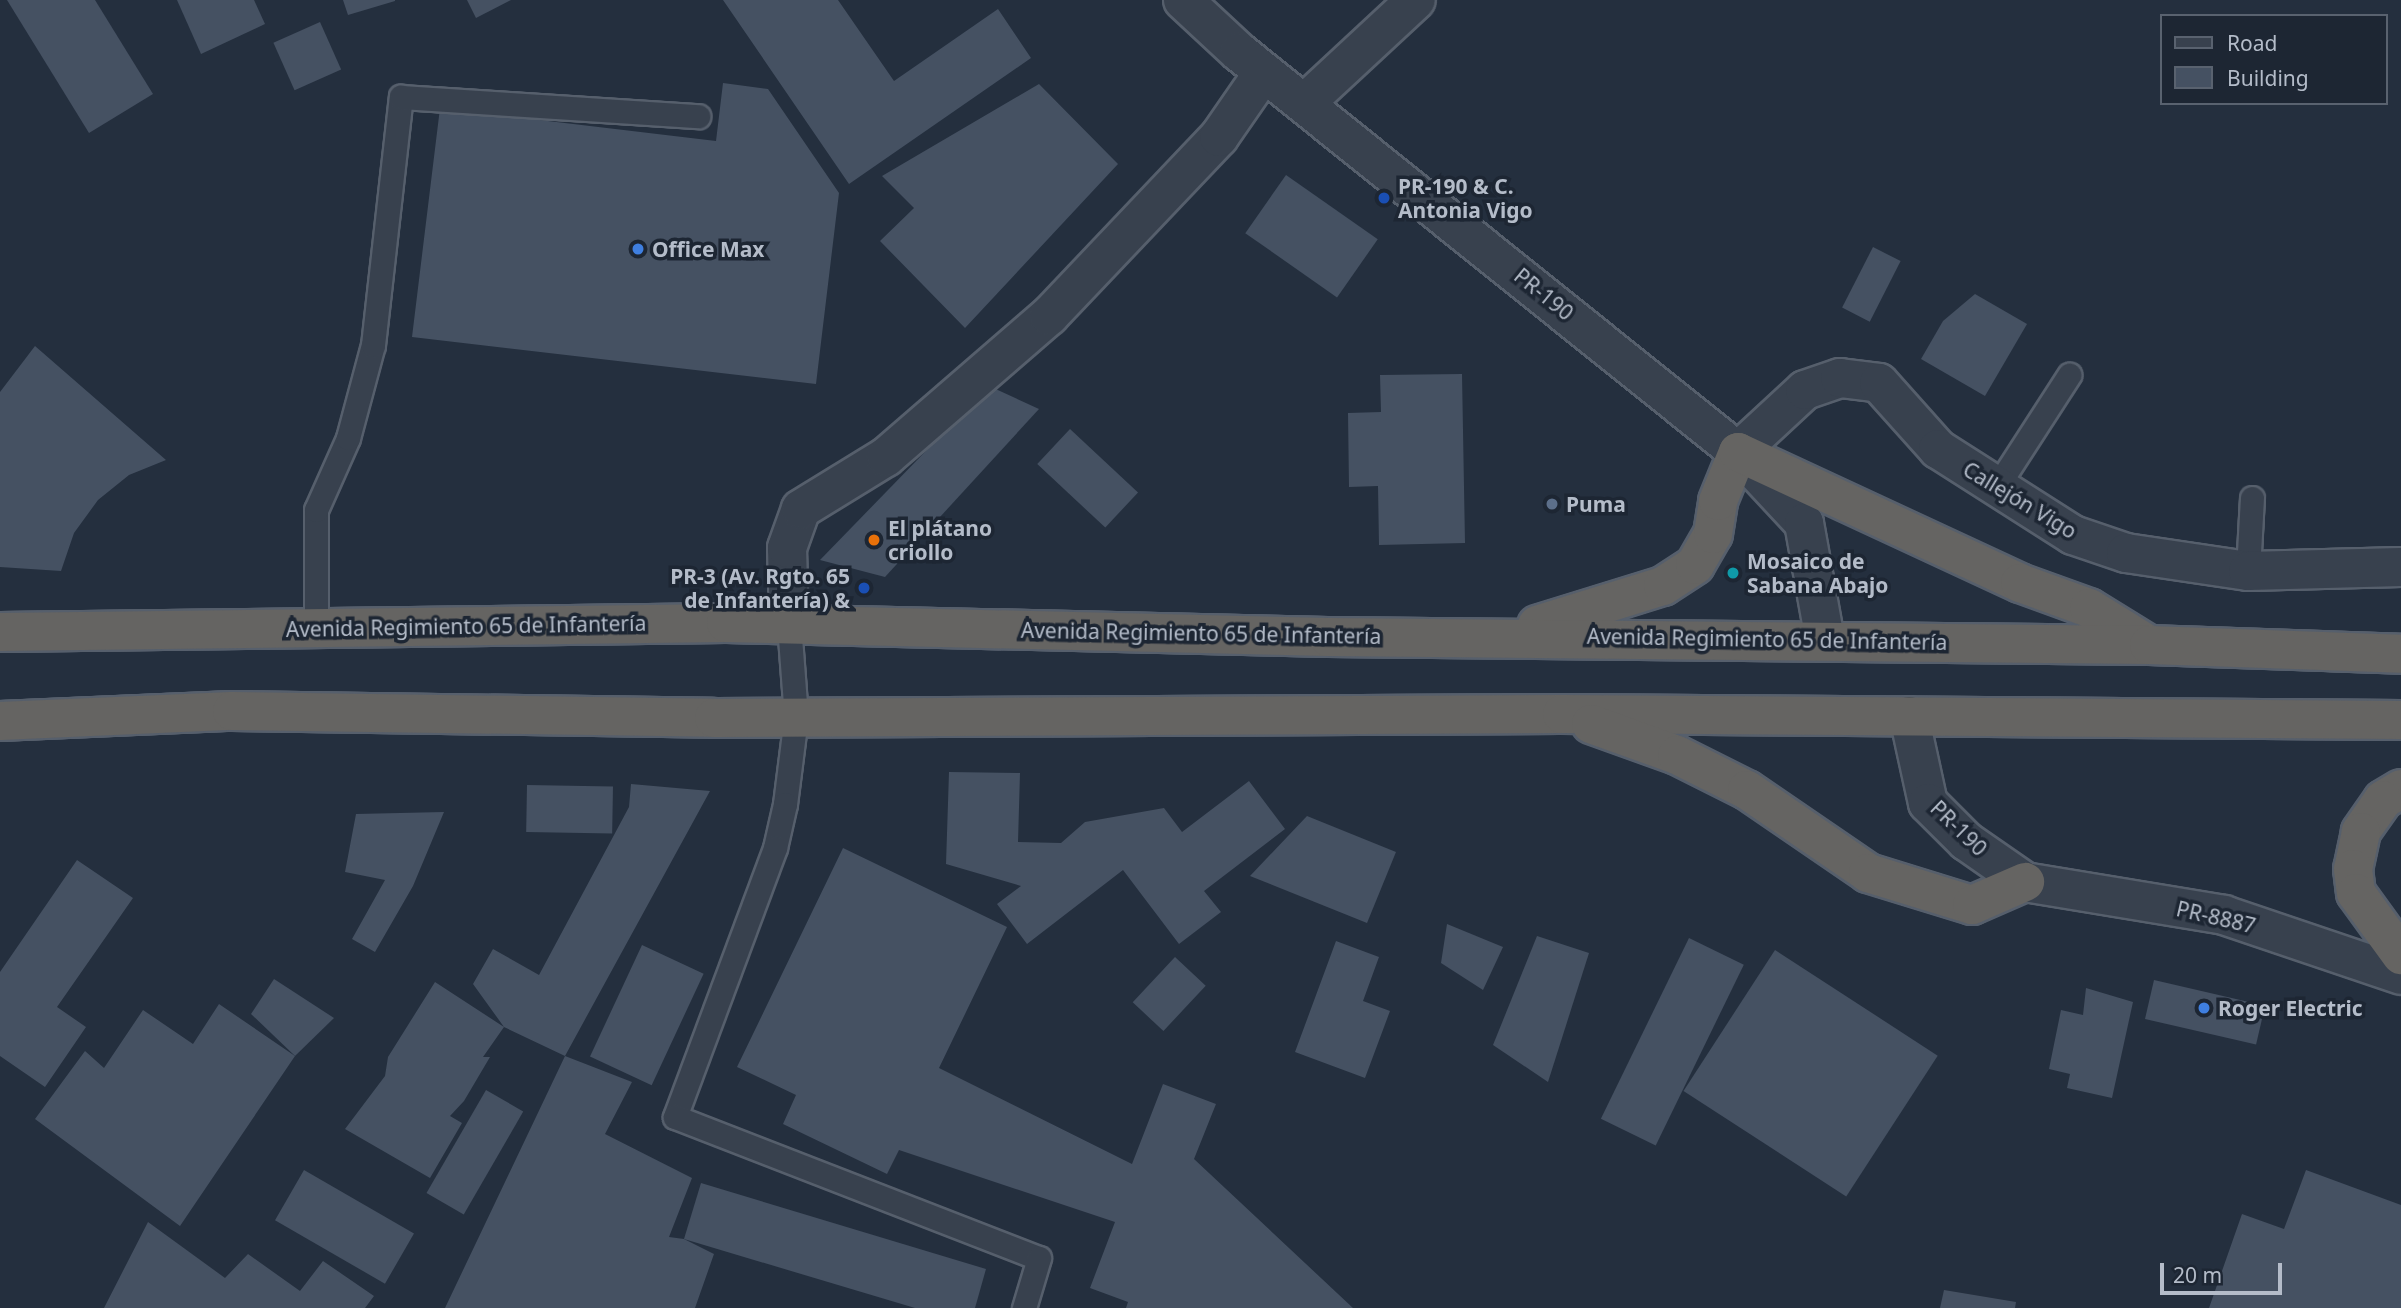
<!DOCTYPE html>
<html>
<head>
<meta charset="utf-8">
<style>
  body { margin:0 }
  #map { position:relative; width:2401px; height:1308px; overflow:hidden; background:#242f3e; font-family:"Noto Sans",sans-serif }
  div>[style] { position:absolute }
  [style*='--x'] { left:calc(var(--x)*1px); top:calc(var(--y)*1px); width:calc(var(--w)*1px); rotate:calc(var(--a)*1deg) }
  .building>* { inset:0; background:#455162; transform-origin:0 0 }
  .roads { filter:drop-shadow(2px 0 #565f6c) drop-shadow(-2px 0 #565f6c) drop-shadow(0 2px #565f6c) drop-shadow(0 -2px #565f6c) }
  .service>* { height:23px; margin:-11.5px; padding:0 11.5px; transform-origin:11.5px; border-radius:11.5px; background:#38414e }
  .minor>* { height:38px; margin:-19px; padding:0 19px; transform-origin:19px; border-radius:19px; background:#38414e }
  .tertiary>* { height:38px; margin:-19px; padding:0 19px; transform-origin:19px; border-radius:19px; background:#38414e }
  .trunk>* { height:38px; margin:-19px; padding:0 19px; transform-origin:19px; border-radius:19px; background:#656462 }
  .dots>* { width:19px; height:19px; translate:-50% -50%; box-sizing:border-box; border:4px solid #1d2633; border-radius:50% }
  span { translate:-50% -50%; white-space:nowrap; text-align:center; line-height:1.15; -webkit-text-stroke:7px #1d2633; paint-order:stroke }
  .poi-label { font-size:21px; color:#b4bcc9; font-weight:700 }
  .left { translate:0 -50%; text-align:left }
  .right { translate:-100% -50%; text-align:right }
  .street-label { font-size:21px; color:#b4bcc9 }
  .legend { position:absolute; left:2160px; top:14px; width:228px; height:91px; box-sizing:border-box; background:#1d2633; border:2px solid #59626f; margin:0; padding:9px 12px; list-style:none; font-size:21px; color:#b4bcc9 }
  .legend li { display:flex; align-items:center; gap:14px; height:35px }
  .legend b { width:35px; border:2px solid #59626f }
  .scale { position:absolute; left:2160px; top:1263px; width:122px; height:32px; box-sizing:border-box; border:4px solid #b4bcc9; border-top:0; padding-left:9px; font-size:21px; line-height:24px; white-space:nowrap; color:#b4bcc9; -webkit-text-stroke:5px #1d2633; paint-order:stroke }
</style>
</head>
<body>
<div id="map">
  <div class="building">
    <div style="clip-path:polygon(7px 0,95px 0,153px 94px,89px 133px)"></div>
    <div style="clip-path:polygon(177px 0,254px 0,265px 24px,201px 54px)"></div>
    <div style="clip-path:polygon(343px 0,395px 0,395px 1px,348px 15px)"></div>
    <div style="clip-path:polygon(467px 0,511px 0,476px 18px)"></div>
    <div style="clip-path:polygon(723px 0,838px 0,894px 81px,998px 9px,1031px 58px,849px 184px)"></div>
    <div style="left:320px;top:22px;width:52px;height:51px;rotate:66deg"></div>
    <div style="clip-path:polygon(723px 83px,768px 89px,839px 193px,816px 384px,412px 337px,440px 108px,716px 141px)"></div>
    <div style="clip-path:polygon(1039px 84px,1118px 164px,965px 328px,880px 241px,914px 208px,882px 176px)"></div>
    <div style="left:1286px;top:175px;width:112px;height:71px;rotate:35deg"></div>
    <div style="left:1873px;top:247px;width:31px;height:68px;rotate:27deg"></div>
    <div style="clip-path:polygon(1975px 294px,2027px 324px,1985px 396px,1921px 359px,1943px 321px)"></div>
    <div style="clip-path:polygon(35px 346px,166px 460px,129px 475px,98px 500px,74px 533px,61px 571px,0 567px,0 392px)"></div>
    <div style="clip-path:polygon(1462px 374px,1465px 543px,1379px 545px,1378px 486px,1349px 487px,1348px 413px,1381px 412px,1380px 375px)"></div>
    <div style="clip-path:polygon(989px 386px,1039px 409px,885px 577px,820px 560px)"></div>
    <div style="left:1070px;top:429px;width:93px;height:48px;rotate:43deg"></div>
    <div style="clip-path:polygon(949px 772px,1020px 773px,1018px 842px,1061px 843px,1085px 822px,1164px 808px,1182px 832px,1249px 781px,1285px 829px,1204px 891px,1221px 912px,1179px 944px,1123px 870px,1027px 944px,997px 904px,1021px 886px,946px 864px)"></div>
    <div style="clip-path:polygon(631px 784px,710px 791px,565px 1056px,504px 1027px,483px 1057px,490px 1057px,464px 1101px,450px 1116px,462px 1123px,430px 1178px,345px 1129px,385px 1076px,388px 1057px,435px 982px,504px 1027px,473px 984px,493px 949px,539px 975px,629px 807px)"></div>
    <div style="left:527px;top:785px;width:86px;height:47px;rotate:1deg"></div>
    <div style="clip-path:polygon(444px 812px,413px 886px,375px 952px,352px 939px,385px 880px,345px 872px,356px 814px)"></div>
    <div style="clip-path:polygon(1307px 816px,1396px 852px,1367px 923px,1250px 876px)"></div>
    <div style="clip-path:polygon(843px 848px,1007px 927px,939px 1068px,1132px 1164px,1163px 1084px,1216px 1104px,1194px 1159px,1353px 1308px,1126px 1308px,1128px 1302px,1090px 1288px,1115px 1222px,899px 1150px,887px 1174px,783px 1124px,796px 1095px,737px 1067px)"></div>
    <div style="clip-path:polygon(77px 860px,133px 898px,57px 1007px,86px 1027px,45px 1087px,0 1056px,0 972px)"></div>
    <div style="clip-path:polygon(1447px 924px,1503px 947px,1483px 990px,1441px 963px)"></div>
    <div style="clip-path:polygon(1537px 936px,1589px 953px,1548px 1082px,1493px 1045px)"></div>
    <div style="left:1689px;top:938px;width:61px;height:201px;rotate:26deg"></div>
    <div style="clip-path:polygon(1336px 941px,1379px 957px,1363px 1001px,1390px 1011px,1365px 1078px,1295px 1052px)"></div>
    <div style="left:642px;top:945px;width:68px;height:123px;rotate:25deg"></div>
    <div style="left:1775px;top:950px;width:194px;height:168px;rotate:33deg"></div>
    <div style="left:1175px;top:957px;width:42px;height:62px;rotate:43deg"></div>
    <div style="clip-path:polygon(274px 979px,334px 1018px,295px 1056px,251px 1014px)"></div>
    <div style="left:2154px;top:980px;width:114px;height:40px;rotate:13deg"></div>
    <div style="clip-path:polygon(2086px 988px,2133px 1002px,2112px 1098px,2067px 1088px,2070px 1074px,2049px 1069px,2061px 1010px,2083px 1015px)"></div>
    <div style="clip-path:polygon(219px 1004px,295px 1056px,180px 1226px,35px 1119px,85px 1051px,104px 1068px,143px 1010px,193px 1044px)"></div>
    <div style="clip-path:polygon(565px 1056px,632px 1082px,605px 1134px,692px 1178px,669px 1237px,684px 1239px,714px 1254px,695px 1308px,445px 1308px)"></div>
    <div style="left:486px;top:1090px;width:43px;height:119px;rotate:30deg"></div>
    <div style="left:304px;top:1170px;width:127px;height:58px;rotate:30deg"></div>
    <div style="clip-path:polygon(2306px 1170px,2401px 1205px,2401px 1308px,2209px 1308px,2242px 1214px,2284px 1229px)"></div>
    <div style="clip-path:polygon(701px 1183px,986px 1269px,975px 1308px,915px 1308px,684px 1239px)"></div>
    <div style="clip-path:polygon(148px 1222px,225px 1278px,248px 1254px,300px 1291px,323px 1261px,374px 1296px,365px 1308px,104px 1308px)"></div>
    <div style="clip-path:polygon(1944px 1290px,2016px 1302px,2015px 1308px,1940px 1308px)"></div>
  </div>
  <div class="roads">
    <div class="service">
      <div style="--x:1996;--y:488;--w:135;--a:-57.1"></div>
      <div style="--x:2248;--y:571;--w:73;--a:-86.9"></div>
      <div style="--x:789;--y:624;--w:93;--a:85.7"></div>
      <div style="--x:796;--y:717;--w:88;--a:97.2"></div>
      <div style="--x:785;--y:804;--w:45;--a:102.8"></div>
      <div style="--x:775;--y:848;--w:287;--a:110.4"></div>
      <div style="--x:675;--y:1117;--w:390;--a:21.2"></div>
      <div style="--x:1039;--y:1258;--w:52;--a:106.7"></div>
      <div style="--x:316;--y:628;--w:118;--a:-90"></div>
      <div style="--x:316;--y:510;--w:79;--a:-66"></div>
      <div style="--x:348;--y:438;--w:96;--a:-75"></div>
      <div style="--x:373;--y:345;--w:250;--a:-83.6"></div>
      <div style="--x:401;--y:97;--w:298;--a:3.7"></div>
    </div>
    <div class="minor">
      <div style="--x:1305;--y:103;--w:151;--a:-42.9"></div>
      <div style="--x:1738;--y:452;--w:91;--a:-42.8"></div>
      <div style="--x:1805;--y:390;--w:37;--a:-19"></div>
      <div style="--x:1840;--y:378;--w:39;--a:7"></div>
      <div style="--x:1879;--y:383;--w:89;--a:48.2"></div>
      <div style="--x:1938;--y:449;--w:160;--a:32.5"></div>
      <div style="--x:2073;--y:535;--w:56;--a:18.8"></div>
      <div style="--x:2126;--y:553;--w:123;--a:8.4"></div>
      <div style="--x:2248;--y:571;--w:153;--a:-1.5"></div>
      <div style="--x:789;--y:624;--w:76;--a:-91.5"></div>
      <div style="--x:787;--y:548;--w:41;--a:-70.3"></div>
      <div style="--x:801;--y:509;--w:100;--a:-31.5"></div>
      <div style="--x:886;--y:457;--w:216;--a:-40.9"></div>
      <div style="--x:1049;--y:316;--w:247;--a:-46.5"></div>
      <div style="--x:1219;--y:137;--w:79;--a:-55.3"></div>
    </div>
    <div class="tertiary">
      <div style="--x:1183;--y:0;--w:76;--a:42.9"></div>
      <div style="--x:1239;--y:52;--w:640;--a:38.72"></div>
      <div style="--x:1738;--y:452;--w:97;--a:47.1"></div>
      <div style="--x:1804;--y:523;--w:119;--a:79.8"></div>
      <div style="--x:1909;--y:716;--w:89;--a:77.7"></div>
      <div style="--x:1928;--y:803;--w:54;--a:45"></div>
      <div style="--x:1966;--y:841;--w:72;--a:34.8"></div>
      <div style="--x:2025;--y:882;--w:202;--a:9.4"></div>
      <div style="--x:2224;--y:915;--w:187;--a:18.7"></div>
    </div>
    <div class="trunk">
      <div style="--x:1537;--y:625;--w:132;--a:-17.2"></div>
      <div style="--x:1663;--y:586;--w:38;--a:-33"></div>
      <div style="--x:1695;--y:565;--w:36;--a:-60"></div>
      <div style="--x:1713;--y:534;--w:33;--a:-81"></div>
      <div style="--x:1718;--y:501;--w:53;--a:-67.8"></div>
      <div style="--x:1738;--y:452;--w:311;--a:24.9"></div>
      <div style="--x:2020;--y:583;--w:73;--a:19.9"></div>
      <div style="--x:2089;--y:608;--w:70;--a:31.7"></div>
      <div style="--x:0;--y:632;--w:726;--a:-0.71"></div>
      <div style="--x:726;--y:623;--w:602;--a:1.33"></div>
      <div style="--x:1328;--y:637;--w:821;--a:0.56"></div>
      <div style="--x:2149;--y:645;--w:252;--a:2"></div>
      <div style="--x:0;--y:721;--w:232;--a:-2.5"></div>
      <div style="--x:232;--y:711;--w:482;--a:0.8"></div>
      <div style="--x:714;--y:718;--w:848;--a:-0.27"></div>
      <div style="--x:1562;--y:714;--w:839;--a:0.41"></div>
      <div style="--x:1591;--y:724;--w:91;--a:19.8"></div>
      <div style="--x:1677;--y:755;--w:78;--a:26.6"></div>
      <div style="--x:1747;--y:790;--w:147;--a:34.4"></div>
      <div style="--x:1868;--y:873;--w:109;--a:17.1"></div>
      <div style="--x:1972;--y:905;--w:58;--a:-23.5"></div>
      <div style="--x:2401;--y:789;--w:21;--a:149"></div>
      <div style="--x:2383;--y:800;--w:39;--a:125"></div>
      <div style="--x:2361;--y:832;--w:38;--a:102"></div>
      <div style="--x:2353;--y:869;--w:24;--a:83"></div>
      <div style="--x:2356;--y:893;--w:77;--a:54"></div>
    </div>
  </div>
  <div class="dots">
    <div style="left:1384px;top:198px;background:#1a4fb4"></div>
    <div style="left:638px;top:249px;background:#3f7fe0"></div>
    <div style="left:1552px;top:504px;background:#5c6f8a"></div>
    <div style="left:874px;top:540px;background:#e8710a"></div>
    <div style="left:1733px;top:573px;background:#0f9aa8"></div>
    <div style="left:864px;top:588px;background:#1a4fb4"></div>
    <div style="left:2204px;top:1008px;background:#3f7fe0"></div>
  </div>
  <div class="poi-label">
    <span class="left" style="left:1398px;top:198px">PR-190 &amp; C.<br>Antonia Vigo</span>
    <span class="left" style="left:652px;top:249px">Office Max</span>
    <span class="left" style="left:1566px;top:504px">Puma</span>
    <span class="left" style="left:888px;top:540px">El plátano<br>criollo</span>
    <span class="left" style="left:1747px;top:573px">Mosaico de<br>Sabana Abajo</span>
    <span class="right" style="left:850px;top:588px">PR-3 (Av. Rgto. 65<br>de Infantería) &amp;</span>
    <span class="left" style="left:2218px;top:1008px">Roger Electric</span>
  </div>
  <div class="street-label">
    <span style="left:1544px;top:294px;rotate:39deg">PR-190</span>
    <span style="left:2020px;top:500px;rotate:31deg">Callejón Vigo</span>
    <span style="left:466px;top:626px;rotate:-1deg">Avenida Regimiento 65 de Infantería</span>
    <span style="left:1201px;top:633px;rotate:1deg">Avenida Regimiento 65 de Infantería</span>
    <span style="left:1767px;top:639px;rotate:1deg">Avenida Regimiento 65 de Infantería</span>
    <span style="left:1959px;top:828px;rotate:44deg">PR-190</span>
    <span style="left:2216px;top:917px;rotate:13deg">PR-8887</span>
  </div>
  <ul class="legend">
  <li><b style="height:9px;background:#38414e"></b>Road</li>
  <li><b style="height:19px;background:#455162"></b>Building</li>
  </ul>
  <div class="scale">20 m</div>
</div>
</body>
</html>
